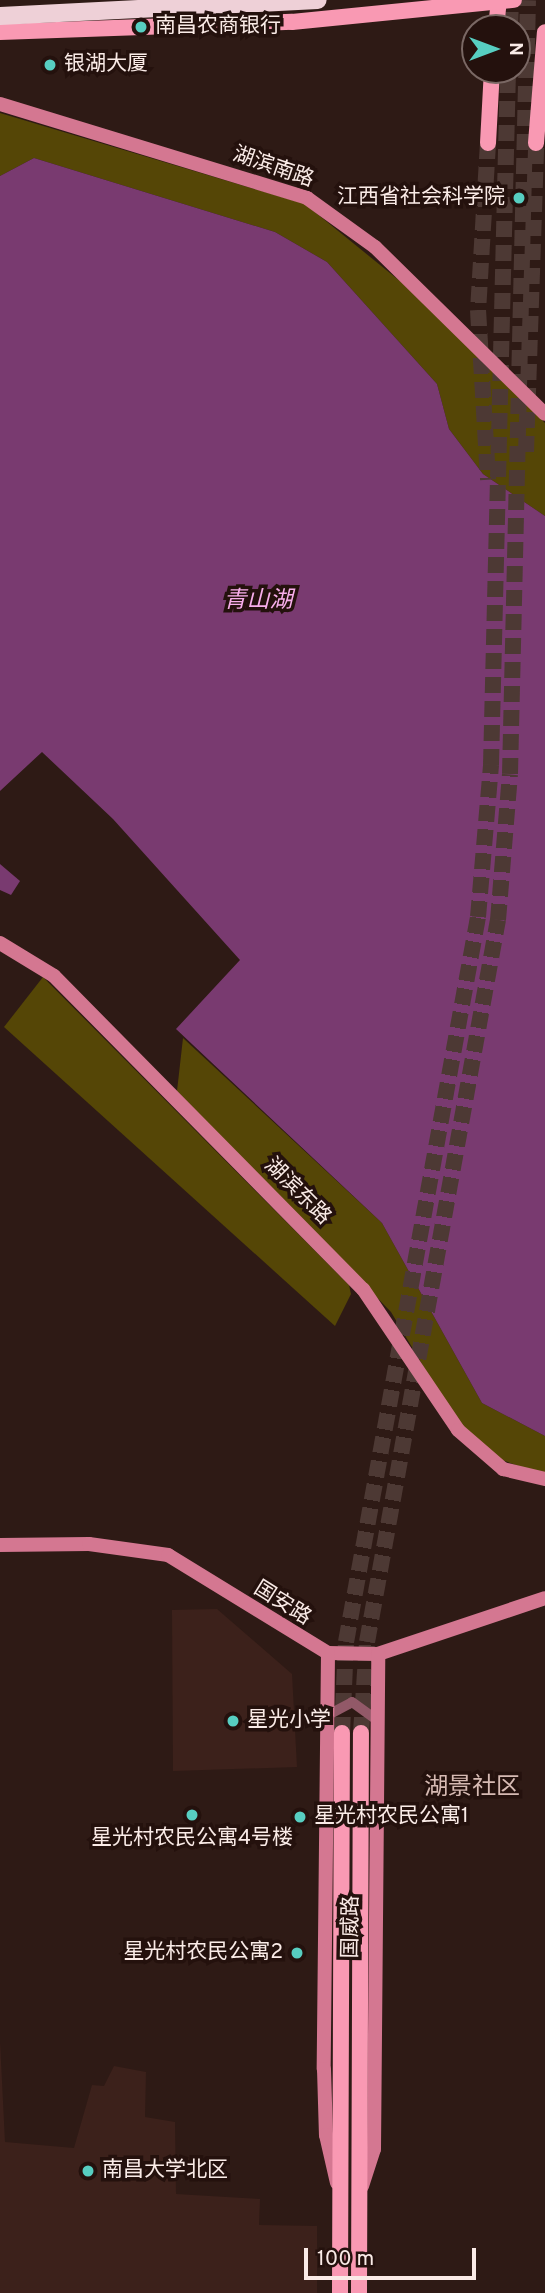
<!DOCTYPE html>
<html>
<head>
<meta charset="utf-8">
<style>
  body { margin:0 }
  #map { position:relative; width:545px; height:2293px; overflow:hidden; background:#2e1a15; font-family:Overpass,"Noto Sans SC",sans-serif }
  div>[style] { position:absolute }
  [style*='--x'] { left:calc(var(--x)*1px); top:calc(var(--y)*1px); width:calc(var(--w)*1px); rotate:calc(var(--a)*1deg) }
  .built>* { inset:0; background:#3c211b }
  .green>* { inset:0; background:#554606 }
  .water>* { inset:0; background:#793a70 }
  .primary-tunnel>* { height:16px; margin-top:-8px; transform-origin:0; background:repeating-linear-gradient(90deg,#4d3934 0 16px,transparent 0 24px) }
  .street>* { height:10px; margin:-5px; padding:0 5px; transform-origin:5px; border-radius:5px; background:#925968 }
  .secondary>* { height:14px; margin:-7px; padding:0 7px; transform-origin:7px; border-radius:7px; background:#d47791 }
  .primary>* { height:16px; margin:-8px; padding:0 8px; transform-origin:8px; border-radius:8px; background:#f999b3 }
  .highway>* { height:18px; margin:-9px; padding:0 9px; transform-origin:9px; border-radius:9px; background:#eed0d7 }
  .dots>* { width:19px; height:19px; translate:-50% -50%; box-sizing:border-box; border:4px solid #24110d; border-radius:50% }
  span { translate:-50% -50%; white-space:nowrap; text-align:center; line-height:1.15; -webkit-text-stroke:7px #24110d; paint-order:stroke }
  .poi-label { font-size:21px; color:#faebe7 }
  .left { translate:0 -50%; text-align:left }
  .right { translate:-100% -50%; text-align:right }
  .street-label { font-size:21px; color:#faebe7 }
  .water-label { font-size:23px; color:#f8aeeb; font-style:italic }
  .quarter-label { font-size:24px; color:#d6bab3 }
  .north { position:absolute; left:461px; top:14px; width:70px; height:70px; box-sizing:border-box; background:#24110d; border:2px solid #7a6864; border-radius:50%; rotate:90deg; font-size:19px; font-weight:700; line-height:28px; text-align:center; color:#faebe7 }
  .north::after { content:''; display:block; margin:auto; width:24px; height:32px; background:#57cec1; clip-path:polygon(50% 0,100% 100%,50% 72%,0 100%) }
  .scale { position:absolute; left:304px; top:2248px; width:172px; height:32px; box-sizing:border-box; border:4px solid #faebe7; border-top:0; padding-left:9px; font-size:21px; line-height:24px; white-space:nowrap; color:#faebe7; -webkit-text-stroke:5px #24110d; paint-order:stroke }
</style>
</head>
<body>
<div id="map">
  <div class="built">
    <div style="clip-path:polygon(217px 1609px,292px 1674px,297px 1767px,173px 1771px,172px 1610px)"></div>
    <div style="clip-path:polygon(0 2041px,5px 2142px,74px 2148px,92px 2085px,104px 2086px,114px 2066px,146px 2072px,145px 2117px,175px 2122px,176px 2194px,260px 2199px,259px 2225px,317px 2226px,317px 2293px,0 2293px)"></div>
  </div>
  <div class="green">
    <div style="clip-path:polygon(0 113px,305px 204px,401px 282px,545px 423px,545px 516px,483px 474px,449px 429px,437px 384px,327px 262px,275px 232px,34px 158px,0 176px)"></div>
    <div style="clip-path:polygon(43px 977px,349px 1285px,351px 1294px,335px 1326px,4px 1027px)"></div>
    <div style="clip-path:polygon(183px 1038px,382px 1223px,482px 1403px,545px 1436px,545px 1475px,499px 1459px,456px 1421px,391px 1312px,177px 1091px)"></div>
  </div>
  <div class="water">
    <div style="clip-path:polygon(34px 158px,275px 232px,327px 262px,437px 384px,449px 429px,483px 474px,545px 516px,545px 1436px,482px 1403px,382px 1223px,176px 1029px,240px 960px,113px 819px,42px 752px,0 791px,0 176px)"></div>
    <div style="clip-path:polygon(0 864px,20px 881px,11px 895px,0 890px)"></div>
  </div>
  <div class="primary-tunnel">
    <div style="--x:510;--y:28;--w:28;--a:-88"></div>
    <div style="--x:488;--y:143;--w:167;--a:93.4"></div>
    <div style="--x:478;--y:310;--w:170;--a:86.6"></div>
    <div style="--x:526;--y:452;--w:309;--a:-88.1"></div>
    <div style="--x:342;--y:1733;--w:91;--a:-87.5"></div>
    <div style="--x:346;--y:1642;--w:737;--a:-79.68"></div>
    <div style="--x:478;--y:917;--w:153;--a:-85.1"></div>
    <div style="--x:491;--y:765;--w:695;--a:-88.6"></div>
    <div style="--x:361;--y:1733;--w:91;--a:-86.2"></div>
    <div style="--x:367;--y:1642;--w:734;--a:-79.72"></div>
    <div style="--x:498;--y:920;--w:146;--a:-85.3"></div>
    <div style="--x:510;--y:774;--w:774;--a:-88.67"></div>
  </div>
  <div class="street">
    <div style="--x:328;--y:1715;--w:27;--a:-28"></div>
    <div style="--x:352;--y:1702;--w:32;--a:36"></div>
  </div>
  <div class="secondary">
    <div style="--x:0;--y:104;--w:321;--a:17"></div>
    <div style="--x:307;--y:198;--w:84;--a:35.8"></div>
    <div style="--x:375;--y:247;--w:238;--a:44.5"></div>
    <div style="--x:0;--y:943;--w:63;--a:31.4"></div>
    <div style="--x:54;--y:976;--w:440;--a:45.4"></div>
    <div style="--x:363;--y:1289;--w:170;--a:56"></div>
    <div style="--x:458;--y:1430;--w:60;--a:40.9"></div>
    <div style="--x:503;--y:1469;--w:43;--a:13.4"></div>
    <div style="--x:0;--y:1545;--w:89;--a:-0.6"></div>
    <div style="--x:89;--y:1544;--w:80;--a:7.9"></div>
    <div style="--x:168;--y:1555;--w:188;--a:31.5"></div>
    <div style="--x:328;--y:1653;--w:50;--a:1.1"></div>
    <div style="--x:378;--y:1654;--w:176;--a:-18.5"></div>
    <div style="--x:328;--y:1653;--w:416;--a:90.6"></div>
    <div style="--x:324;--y:2069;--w:66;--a:88.3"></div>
    <div style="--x:326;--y:2135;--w:49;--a:77.1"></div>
    <div style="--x:362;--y:2186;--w:39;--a:-72"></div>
    <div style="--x:374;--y:2149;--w:495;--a:-89.5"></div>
  </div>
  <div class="primary">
    <div style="--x:496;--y:28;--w:28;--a:-84"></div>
    <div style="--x:0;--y:32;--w:292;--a:-2"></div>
    <div style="--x:292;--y:22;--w:223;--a:-5.7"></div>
    <div style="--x:488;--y:143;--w:73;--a:-86.9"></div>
    <div style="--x:536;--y:143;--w:111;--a:-85.4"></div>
    <div style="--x:340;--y:2293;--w:560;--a:-89.8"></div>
    <div style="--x:359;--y:2293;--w:560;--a:-89.8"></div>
  </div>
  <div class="highway">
    <div style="--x:0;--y:16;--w:318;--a:-2.9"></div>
  </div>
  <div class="dots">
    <div style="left:141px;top:27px;background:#57cec1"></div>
    <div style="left:50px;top:65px;background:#57cec1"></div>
    <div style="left:519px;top:198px;background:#57cec1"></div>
    <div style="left:233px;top:1721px;background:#57cec1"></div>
    <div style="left:192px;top:1815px;background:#57cec1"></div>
    <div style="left:300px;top:1817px;background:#57cec1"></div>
    <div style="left:297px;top:1953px;background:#57cec1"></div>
    <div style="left:88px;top:2171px;background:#57cec1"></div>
  </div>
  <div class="poi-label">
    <span class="left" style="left:155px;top:27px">南昌农商银行</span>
    <span class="left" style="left:64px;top:65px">银湖大厦</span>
    <span class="right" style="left:505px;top:198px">江西省社会科学院</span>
    <span class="left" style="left:247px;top:1721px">星光小学</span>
    <span class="left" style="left:314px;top:1817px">星光村农民公寓1</span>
    <span style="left:192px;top:1839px">星光村农民公寓4号楼</span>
    <span class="right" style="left:283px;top:1953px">星光村农民公寓2</span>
    <span class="left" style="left:102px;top:2171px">南昌大学北区</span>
  </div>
  <div class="street-label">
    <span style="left:273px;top:168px;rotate:19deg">湖滨南路</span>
    <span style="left:297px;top:1192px;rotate:45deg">湖滨东路</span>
    <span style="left:282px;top:1604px;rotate:32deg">国安路</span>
    <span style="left:352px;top:1927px;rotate:-89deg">国威路</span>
  </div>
  <div class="water-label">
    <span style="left:258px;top:602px">青山湖</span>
  </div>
  <div class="quarter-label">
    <span style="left:472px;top:1789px">湖景社区</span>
  </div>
  <div class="north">N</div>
  <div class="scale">100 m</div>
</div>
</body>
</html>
